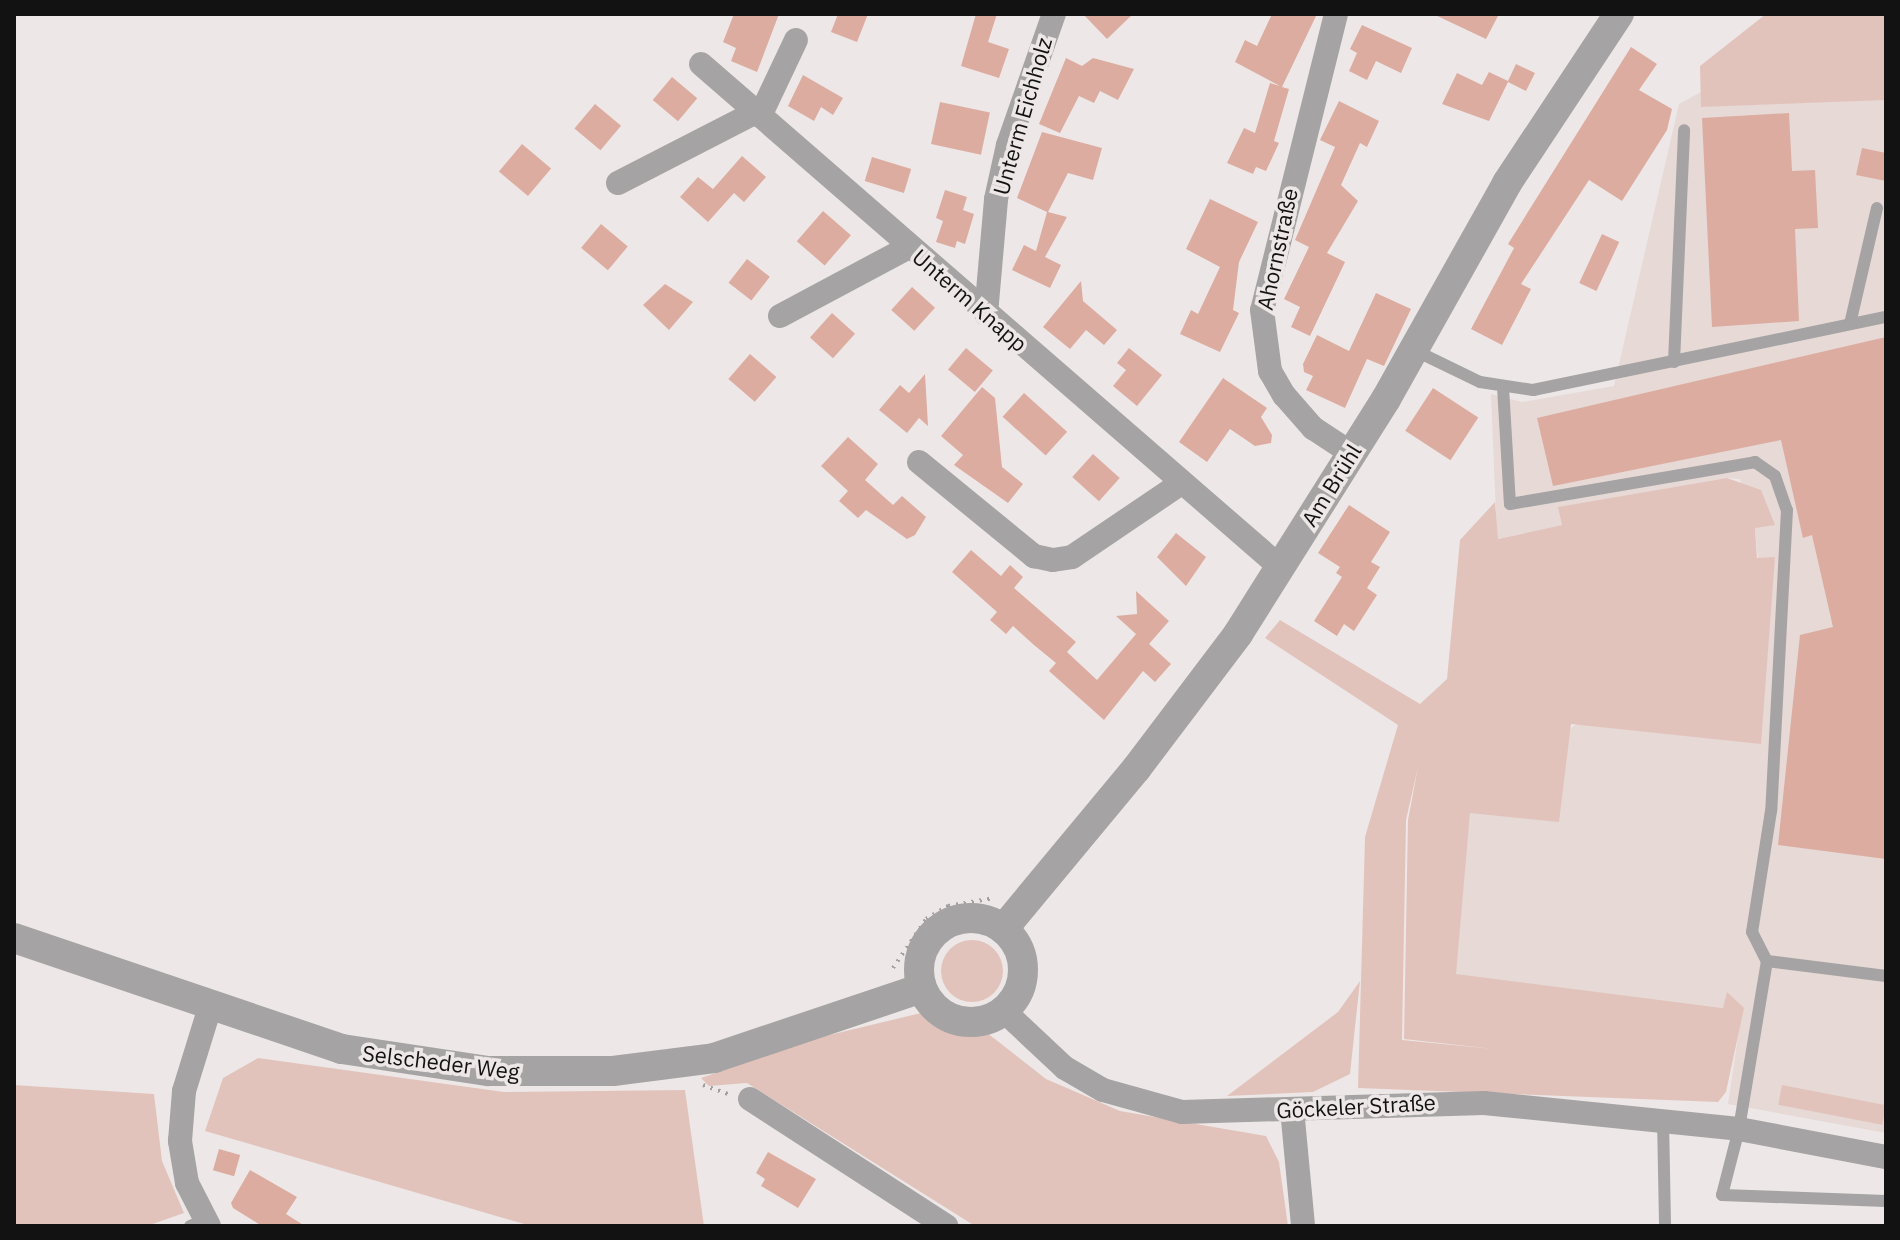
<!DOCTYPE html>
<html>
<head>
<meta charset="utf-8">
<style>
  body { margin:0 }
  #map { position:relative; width:1900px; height:1240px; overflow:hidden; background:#ede8e7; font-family:"IBM Plex Sans",sans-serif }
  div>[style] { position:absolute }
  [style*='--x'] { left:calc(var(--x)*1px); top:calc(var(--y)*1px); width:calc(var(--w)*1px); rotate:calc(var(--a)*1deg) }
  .built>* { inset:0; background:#e6d9d6 }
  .green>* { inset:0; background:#e2c3bc; transform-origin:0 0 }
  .round { border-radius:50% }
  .building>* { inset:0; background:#ddaca0; transform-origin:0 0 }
  .path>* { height:4px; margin-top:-2px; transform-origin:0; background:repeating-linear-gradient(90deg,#a29f9e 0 2px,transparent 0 8px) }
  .service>* { height:12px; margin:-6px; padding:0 6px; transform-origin:6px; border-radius:6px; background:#a5a3a3 }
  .minor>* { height:24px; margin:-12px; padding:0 12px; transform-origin:12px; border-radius:12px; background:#a5a3a3 }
  .tertiary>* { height:30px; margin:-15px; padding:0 15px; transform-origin:15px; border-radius:15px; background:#a5a3a3 }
  .tertiary>.ring { margin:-15px; padding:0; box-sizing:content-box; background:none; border:30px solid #a5a3a3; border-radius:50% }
  span { translate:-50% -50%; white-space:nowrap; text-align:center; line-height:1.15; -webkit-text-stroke:7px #ede8e7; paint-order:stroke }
  .street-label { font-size:22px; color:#131212 }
  .frame { position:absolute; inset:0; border:16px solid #131212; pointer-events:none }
</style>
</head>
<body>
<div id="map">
  <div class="built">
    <div style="clip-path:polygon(1886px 84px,1886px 1133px,1728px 1104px,1742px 1010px,1454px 975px,1470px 813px,1775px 558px,1758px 559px,1755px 528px,1740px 479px,1728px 478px,1559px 507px,1562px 525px,1497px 539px,1491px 394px,1522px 402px,1614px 386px,1679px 104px,1701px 92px)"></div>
  </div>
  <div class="green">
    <div style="clip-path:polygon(1766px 14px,1886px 14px,1886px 100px,1701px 107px,1700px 66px)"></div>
    <div style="clip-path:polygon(evenodd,1727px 478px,1761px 490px,1775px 525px,1755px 528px,1757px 558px,1775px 557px,1761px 744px,1571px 724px,1559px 822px,1470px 813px,1456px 974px,1723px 1008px,1727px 992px,1744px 1008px,1726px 1092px,1718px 1102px,1358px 1088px,1365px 837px,1398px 725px,1265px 638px,1280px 620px,1420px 704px,1447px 679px,1460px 540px,1495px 502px,1498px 539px,1562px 525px,1558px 507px,1727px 478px,1418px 767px,1408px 820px,1404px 1039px,1494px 1049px,1402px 1040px,1406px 820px,1418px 767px)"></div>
    <div class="round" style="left:941px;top:940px;width:62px;height:62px"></div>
    <div style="clip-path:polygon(1360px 981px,1350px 1074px,1313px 1092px,1227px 1096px,1338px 1012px)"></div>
    <div style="clip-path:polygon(921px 1013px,956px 1029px,986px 1032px,1046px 1079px,1120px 1111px,1266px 1136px,1279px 1162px,1288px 1226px,975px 1226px,747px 1083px,709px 1086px,701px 1078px,821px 1037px)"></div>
    <div style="clip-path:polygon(258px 1058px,504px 1092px,685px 1090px,704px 1226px,531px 1226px,205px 1131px,223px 1078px)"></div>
    <div style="clip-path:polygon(14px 1085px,154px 1094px,162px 1161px,184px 1213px,147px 1226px,14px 1226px)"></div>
    <div style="left:1782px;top:1085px;width:106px;height:20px;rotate:11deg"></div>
  </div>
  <div class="building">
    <div style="clip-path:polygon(734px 14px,779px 14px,757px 72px,731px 61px,736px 48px,723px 42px)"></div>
    <div style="clip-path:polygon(838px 14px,868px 14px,857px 42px,831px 32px)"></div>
    <div style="clip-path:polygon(976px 14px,997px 14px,988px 42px,1009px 49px,999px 78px,961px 66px)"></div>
    <div style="clip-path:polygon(1083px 14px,1133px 14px,1107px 39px)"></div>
    <div style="clip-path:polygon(1272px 14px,1317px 14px,1282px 87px,1289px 89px,1274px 141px,1279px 143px,1266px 171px,1256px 167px,1253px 174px,1227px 163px,1244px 128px,1255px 133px,1270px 83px,1280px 86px,1235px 62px,1245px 40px,1257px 46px)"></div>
    <div style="clip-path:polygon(1433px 14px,1499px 14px,1486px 39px)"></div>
    <div style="clip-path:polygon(1362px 25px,1412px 48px,1401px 73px,1376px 61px,1367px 80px,1349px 71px,1357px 53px,1350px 49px)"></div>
    <div style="clip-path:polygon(1631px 47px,1657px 64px,1639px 90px,1672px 109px,1667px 130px,1622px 201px,1589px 180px,1521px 284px,1531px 289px,1502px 345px,1471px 329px,1514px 248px,1508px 244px)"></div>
    <div style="clip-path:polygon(1066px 58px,1082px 66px,1093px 58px,1134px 69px,1118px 100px,1100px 91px,1094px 103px,1079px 96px,1060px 133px,1039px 124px)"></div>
    <div style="clip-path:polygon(1516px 64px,1535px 73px,1526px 91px,1508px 82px,1489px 121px,1442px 104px,1457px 73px,1482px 85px,1489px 72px,1508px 81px)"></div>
    <div style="clip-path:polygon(803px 75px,843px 98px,833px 115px,821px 107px,814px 121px,788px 106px)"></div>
    <div style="left:672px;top:77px;width:33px;height:30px;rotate:40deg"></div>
    <div style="clip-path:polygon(1339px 101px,1379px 121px,1367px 147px,1360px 143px,1341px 185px,1358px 201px,1327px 253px,1345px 262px,1310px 336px,1291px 327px,1300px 307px,1284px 299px,1309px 247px,1295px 240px,1335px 147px,1320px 140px)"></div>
    <div style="left:940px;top:102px;width:51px;height:43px;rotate:12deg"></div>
    <div style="left:595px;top:104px;width:34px;height:32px;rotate:40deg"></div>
    <div style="clip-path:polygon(1789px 113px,1792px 171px,1815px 170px,1818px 228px,1795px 229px,1799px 321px,1712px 327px,1702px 118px)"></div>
    <div style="clip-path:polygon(1042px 132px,1102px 148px,1093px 180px,1068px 173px,1048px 212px,1067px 217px,1045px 257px,1061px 265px,1050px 288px,1012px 270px,1024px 245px,1036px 251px,1047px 212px,1017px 198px)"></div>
    <div style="left:522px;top:144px;width:38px;height:36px;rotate:40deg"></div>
    <div style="clip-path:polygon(1862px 148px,1886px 153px,1886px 181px,1856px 175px)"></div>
    <div style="clip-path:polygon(742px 156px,766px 177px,744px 202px,734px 193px,708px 222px,680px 197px,698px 177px,713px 189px)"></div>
    <div style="left:872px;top:157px;width:41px;height:25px;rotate:17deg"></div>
    <div style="clip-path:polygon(945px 190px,967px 197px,963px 210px,974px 214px,965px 244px,957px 241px,955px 248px,936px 242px,943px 221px,936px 218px)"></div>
    <div style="clip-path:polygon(1210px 199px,1258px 222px,1239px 262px,1233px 310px,1239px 313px,1220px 352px,1180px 334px,1191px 310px,1198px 314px,1220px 267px,1186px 249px)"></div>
    <div style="left:823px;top:211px;width:37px;height:40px;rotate:41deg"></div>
    <div style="left:601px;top:224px;width:35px;height:31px;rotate:40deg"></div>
    <div style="left:1602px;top:234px;width:19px;height:54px;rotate:25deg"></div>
    <div style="left:747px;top:259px;width:29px;height:30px;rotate:38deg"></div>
    <div style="clip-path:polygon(1081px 281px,1083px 301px,1117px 330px,1104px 345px,1086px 330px,1070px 349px,1043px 327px)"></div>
    <div style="clip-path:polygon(665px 284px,693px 302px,669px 330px,643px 305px)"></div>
    <div style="left:912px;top:287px;width:31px;height:31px;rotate:42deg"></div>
    <div style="clip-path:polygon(1376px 293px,1411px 309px,1384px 366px,1367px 359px,1345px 408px,1306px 390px,1313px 376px,1304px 372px,1303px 364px,1317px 335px,1349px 351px)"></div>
    <div style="left:832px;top:313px;width:31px;height:33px;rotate:42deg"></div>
    <div style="clip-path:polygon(1886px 337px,1886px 859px,1778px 845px,1800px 635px,1833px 627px,1812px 535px,1803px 538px,1781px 440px,1553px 486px,1537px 418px)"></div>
    <div style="left:966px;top:348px;width:35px;height:28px;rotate:40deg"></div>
    <div style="clip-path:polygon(1129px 348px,1162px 375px,1137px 406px,1113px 386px,1126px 370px,1117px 363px)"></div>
    <div style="left:750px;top:354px;width:35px;height:33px;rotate:41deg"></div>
    <div style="clip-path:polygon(925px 374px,928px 426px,919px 418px,907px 433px,879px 410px,900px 385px,909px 393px)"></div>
    <div style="clip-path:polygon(1223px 378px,1267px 408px,1261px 417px,1272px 435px,1271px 443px,1255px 446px,1230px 429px,1207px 462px,1179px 442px)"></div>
    <div style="clip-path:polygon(982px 387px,995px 398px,1002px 467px,1023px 484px,1008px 503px,954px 465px,963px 455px,941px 436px)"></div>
    <div style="left:1433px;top:388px;width:54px;height:51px;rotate:33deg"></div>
    <div style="left:1024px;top:393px;width:58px;height:32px;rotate:42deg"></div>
    <div style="clip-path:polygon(848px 437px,878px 464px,865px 480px,893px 505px,902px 496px,926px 517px,915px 535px,907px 539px,866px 510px,858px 518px,839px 501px,848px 491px,821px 466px)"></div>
    <div style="left:1093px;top:454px;width:36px;height:31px;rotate:42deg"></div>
    <div style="clip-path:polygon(1349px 505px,1390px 532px,1371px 562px,1380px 567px,1367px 588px,1377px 595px,1354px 631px,1344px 624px,1337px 636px,1314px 621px,1342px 577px,1336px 573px,1340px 567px,1318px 553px)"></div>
    <div style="clip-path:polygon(1176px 533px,1206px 557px,1186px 586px,1157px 557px)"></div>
    <div style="clip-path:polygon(971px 550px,1001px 576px,1010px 565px,1023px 577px,1014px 588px,1076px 642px,1067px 652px,1097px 680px,1136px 634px,1116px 616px,1137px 614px,1136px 591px,1169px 621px,1149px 644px,1171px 664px,1155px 682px,1143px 671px,1104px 720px,1049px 671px,1056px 663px,1034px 645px,1013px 626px,1006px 634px,990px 620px,997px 612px,952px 572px)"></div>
    <div style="left:219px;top:1149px;width:22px;height:22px;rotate:16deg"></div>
    <div style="clip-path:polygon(768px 1152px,816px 1179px,798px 1208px,761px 1186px,765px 1179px,756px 1173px)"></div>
    <div style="clip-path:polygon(250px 1170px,297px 1197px,286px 1214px,305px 1226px,262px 1226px,233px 1208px,231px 1203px)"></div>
  </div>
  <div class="path">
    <div style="--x:893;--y:968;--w:59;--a:-56"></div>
    <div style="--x:926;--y:919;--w:26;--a:-31"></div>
    <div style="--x:948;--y:906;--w:47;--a:-9.9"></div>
    <div style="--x:703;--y:1085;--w:27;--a:20"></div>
  </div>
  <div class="service">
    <div style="--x:1850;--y:324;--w:119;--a:-76.9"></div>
    <div style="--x:1414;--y:350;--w:73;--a:25.9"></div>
    <div style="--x:1480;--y:382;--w:54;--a:8.6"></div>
    <div style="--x:1533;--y:390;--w:360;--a:-11.7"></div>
    <div style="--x:1674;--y:362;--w:232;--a:-87.5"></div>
    <div style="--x:1503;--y:387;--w:117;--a:86.6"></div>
    <div style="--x:1510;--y:504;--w:249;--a:-9.7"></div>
    <div style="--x:1755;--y:462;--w:24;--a:35"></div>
    <div style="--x:1775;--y:476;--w:36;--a:71"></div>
    <div style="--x:1787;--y:510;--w:301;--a:93"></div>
    <div style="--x:1771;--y:811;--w:122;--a:98.9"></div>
    <div style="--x:1752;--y:932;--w:33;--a:63"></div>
    <div style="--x:1886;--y:976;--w:120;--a:-172.8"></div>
    <div style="--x:1767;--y:961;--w:170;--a:99.5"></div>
    <div style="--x:1739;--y:1129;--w:68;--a:104.4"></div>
    <div style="--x:1722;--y:1195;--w:164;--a:2.1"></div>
    <div style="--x:1663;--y:1119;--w:107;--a:88.9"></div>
    <div style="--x:190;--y:1226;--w:16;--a:-22"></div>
  </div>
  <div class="minor">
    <div style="--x:1336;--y:14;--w:305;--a:104"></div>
    <div style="--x:1262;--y:310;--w:62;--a:82.5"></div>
    <div style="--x:1270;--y:371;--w:28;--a:60"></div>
    <div style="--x:1284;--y:395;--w:44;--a:48.7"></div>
    <div style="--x:1313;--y:428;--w:45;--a:33.3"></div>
    <div style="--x:701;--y:64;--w:767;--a:40.98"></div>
    <div style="--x:760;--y:116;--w:84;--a:-64.7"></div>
    <div style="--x:618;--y:183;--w:155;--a:-27.2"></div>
    <div style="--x:986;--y:314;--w:115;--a:-85"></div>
    <div style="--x:996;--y:199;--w:55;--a:-77.5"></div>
    <div style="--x:1008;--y:145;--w:139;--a:-70.7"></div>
    <div style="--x:780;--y:316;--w:146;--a:-28.1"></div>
    <div style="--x:919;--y:462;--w:149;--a:39.3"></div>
    <div style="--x:1034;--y:556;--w:19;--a:12"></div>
    <div style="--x:1053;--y:560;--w:19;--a:-9"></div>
    <div style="--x:1072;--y:557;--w:130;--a:-34.1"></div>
    <div style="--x:1004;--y:1011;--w:83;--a:43.1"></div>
    <div style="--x:1065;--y:1068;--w:44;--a:30.1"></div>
    <div style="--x:1103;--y:1090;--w:82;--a:15.6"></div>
    <div style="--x:1182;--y:1112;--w:302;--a:-1.7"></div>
    <div style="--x:1484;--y:1103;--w:256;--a:5.8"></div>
    <div style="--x:1739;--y:1129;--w:150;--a:10.8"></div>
    <div style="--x:750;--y:1099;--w:234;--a:32.9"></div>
    <div style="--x:1292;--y:1109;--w:118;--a:84.6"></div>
    <div style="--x:209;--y:1226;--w:48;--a:-117.1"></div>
    <div style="--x:187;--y:1183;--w:43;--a:-99.5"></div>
    <div style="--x:180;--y:1141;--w:50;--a:-85.4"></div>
    <div style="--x:184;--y:1091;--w:88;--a:-72.8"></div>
  </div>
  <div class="tertiary">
    <div class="ring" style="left:919px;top:918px;width:74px;height:74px"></div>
    <div style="--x:1004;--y:928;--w:207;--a:-50.3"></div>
    <div style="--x:1136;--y:769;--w:169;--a:-52.9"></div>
    <div style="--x:1238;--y:634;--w:278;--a:-57.8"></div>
    <div style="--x:1386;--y:399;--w:248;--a:-60.7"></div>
    <div style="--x:1507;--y:183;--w:203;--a:-56.5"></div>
    <div style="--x:14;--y:938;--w:346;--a:18.7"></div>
    <div style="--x:342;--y:1049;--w:148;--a:8.6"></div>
    <div style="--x:488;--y:1071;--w:125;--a:0"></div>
    <div style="--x:613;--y:1071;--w:102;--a:-7.3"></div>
    <div style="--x:714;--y:1058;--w:219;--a:-18.6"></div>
  </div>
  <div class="street-label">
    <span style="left:1022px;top:116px;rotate:-74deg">Unterm Eichholz</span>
    <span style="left:1277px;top:249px;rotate:-78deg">Ahornstraße</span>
    <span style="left:970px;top:300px;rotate:41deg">Unterm Knapp</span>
    <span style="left:1331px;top:485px;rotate:-58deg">Am Brühl</span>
    <span style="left:441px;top:1062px;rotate:7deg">Selscheder Weg</span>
    <span style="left:1356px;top:1106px;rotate:-3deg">Göckeler Straße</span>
  </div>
  <div class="frame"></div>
</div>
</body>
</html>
